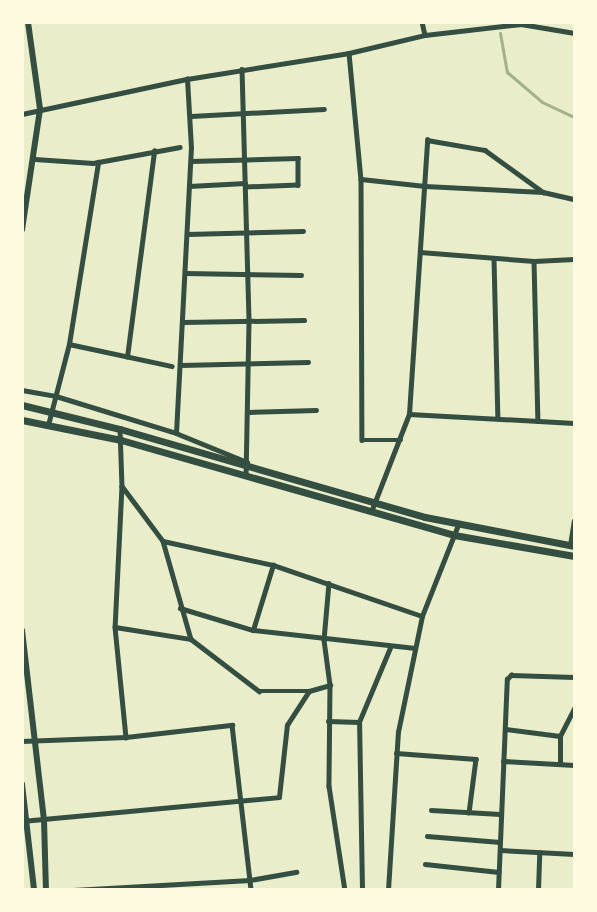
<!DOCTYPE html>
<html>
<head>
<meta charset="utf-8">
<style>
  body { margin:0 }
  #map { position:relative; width:597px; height:912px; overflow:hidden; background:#e9edc9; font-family:Manrope,sans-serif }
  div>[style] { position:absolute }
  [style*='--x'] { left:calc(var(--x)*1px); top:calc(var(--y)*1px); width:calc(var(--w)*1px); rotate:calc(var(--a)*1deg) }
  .stream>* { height:3px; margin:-1.5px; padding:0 1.5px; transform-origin:1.5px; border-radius:1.5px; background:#a3b18a }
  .minor>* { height:4.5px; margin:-2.25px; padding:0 2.25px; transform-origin:2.25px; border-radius:2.25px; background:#344e41 }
  .tertiary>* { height:5.5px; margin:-2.75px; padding:0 2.75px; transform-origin:2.75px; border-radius:2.75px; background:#344e41 }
  .secondary>* { height:6px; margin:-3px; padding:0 3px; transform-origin:3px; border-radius:3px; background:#344e41 }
  .primary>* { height:7px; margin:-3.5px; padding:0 3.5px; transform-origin:3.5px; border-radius:3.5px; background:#344e41 }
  span { translate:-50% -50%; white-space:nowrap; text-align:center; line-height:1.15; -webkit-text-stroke:4px #fefae0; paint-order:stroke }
  .frame { position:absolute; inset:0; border:24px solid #fefae0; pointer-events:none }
</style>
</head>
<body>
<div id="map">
  <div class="stream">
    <div style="--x:500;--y:33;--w:40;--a:80"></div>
    <div style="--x:507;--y:72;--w:46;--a:40.6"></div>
    <div style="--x:542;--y:102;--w:35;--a:25"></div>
  </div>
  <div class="minor">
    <div style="--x:422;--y:22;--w:13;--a:77"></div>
    <div style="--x:349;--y:53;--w:127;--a:84.6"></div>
    <div style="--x:361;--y:179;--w:261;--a:89.8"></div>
    <div style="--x:362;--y:440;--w:39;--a:0"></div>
    <div style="--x:242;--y:69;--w:253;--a:88.4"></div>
    <div style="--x:249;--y:322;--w:154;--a:91.1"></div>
    <div style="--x:22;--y:114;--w:169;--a:-12"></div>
    <div style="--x:187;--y:79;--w:164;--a:-9.1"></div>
    <div style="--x:349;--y:53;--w:78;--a:-13.3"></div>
    <div style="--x:425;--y:35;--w:97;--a:-6.5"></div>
    <div style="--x:521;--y:24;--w:54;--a:9.6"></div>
    <div style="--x:191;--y:116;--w:133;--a:-3"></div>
    <div style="--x:35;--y:159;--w:58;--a:3.9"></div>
    <div style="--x:93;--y:163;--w:88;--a:-10.4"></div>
    <div style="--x:191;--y:161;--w:107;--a:-1.6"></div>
    <div style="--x:298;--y:158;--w:27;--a:90"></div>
    <div style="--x:298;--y:185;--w:52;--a:177.8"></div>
    <div style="--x:361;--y:179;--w:64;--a:6.2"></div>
    <div style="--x:425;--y:186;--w:118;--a:2.9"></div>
    <div style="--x:543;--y:192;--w:32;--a:13"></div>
    <div style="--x:189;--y:186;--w:56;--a:-3.1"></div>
    <div style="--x:187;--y:234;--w:116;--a:-1.5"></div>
    <div style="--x:420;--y:252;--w:114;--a:4.5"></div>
    <div style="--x:534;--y:261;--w:40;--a:-2.9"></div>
    <div style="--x:494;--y:259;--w:159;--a:88.6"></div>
    <div style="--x:534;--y:261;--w:160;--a:88.6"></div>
    <div style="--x:185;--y:273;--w:116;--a:1"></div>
    <div style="--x:183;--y:322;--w:121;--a:-0.9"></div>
    <div style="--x:69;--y:344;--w:105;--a:12.1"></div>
    <div style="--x:127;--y:357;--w:208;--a:-82.5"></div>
    <div style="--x:181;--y:365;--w:127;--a:-1.4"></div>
    <div style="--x:22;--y:390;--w:35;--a:10"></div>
    <div style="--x:56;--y:396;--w:126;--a:17.1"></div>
    <div style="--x:176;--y:433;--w:77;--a:22.2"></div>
    <div style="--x:249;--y:412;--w:67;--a:-1.7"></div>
    <div style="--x:409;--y:414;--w:165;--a:3.1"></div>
    <div style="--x:48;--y:425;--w:84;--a:-75.5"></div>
    <div style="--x:69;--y:344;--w:184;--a:-80.9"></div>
    <div style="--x:120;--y:429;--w:57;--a:88"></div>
    <div style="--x:122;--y:486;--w:141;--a:92.8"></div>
    <div style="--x:115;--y:627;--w:111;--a:84.3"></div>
    <div style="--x:176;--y:433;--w:285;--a:-87"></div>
    <div style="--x:191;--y:148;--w:69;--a:-93.3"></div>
    <div style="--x:122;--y:486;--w:69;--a:53.3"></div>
    <div style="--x:163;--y:541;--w:102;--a:74.1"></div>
    <div style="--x:371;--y:512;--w:105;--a:-68.8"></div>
    <div style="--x:409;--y:414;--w:275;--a:-86.2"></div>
    <div style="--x:427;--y:140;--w:59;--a:9.8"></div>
    <div style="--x:485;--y:150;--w:72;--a:35.9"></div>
    <div style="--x:163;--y:541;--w:113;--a:12.3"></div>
    <div style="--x:273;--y:565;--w:157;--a:18.9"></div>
    <div style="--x:570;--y:545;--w:24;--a:-81"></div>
    <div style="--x:329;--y:583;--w:57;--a:95"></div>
    <div style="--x:324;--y:640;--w:45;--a:82.4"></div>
    <div style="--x:330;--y:685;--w:101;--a:90.6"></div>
    <div style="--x:329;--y:786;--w:105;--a:81.3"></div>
    <div style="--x:180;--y:608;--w:76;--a:16.8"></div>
    <div style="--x:253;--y:630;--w:163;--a:6.3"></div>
    <div style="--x:115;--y:627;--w:77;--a:9"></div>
    <div style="--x:191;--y:639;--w:86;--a:37.4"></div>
    <div style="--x:259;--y:691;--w:50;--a:0"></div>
    <div style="--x:309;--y:691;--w:22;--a:-16"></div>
    <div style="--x:253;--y:630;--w:68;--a:-72.9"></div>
    <div style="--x:328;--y:721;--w:31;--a:2"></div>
    <div style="--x:506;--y:729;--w:54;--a:7.4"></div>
    <div style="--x:22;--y:741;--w:104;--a:-2.2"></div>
    <div style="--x:126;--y:737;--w:107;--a:-6.5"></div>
    <div style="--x:232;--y:725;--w:166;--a:83.4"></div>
    <div style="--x:396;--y:753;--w:80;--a:4.3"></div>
    <div style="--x:476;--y:759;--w:54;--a:97.4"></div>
    <div style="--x:503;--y:761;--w:71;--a:3.2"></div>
    <div style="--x:560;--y:764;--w:28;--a:-90"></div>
    <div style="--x:560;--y:736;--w:31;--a:-63"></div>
    <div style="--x:431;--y:810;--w:69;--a:3.3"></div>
    <div style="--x:22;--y:821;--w:258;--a:-5.3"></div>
    <div style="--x:279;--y:797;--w:72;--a:-83.7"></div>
    <div style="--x:287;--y:725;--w:40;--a:-57.1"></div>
    <div style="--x:427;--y:836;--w:73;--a:4.7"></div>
    <div style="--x:500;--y:850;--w:74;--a:3.1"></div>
    <div style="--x:425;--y:864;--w:74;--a:6.2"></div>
    <div style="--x:73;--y:890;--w:177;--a:-3.2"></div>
    <div style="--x:250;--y:880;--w:47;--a:-9.9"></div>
    <div style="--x:362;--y:890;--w:168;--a:-91"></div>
    <div style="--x:359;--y:722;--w:80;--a:-67.3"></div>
    <div style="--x:388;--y:890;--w:158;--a:-86.4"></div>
    <div style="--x:398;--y:732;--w:118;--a:-78.3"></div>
    <div style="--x:422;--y:616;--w:98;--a:-68.4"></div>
    <div style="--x:498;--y:890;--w:211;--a:-87.6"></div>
    <div style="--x:507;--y:679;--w:6;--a:-45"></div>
    <div style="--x:511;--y:675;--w:63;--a:1.8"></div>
    <div style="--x:538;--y:890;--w:37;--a:-88"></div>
  </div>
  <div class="tertiary">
    <div style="--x:22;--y:230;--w:122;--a:-81.5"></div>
    <div style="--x:40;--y:109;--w:88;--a:-97.9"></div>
  </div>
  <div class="secondary">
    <div style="--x:22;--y:630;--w:191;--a:83.4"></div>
    <div style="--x:44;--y:820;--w:70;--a:88.4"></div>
    <div style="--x:22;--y:784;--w:107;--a:83.5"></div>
  </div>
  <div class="primary">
    <div style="--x:22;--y:405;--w:101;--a:13.8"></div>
    <div style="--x:120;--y:429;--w:317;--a:16.1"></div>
    <div style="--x:425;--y:517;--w:152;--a:11"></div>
    <div style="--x:22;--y:420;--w:101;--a:11.4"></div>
    <div style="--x:121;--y:440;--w:346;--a:15.9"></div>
    <div style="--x:454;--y:535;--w:122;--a:9.9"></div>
  </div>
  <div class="frame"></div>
</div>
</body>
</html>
